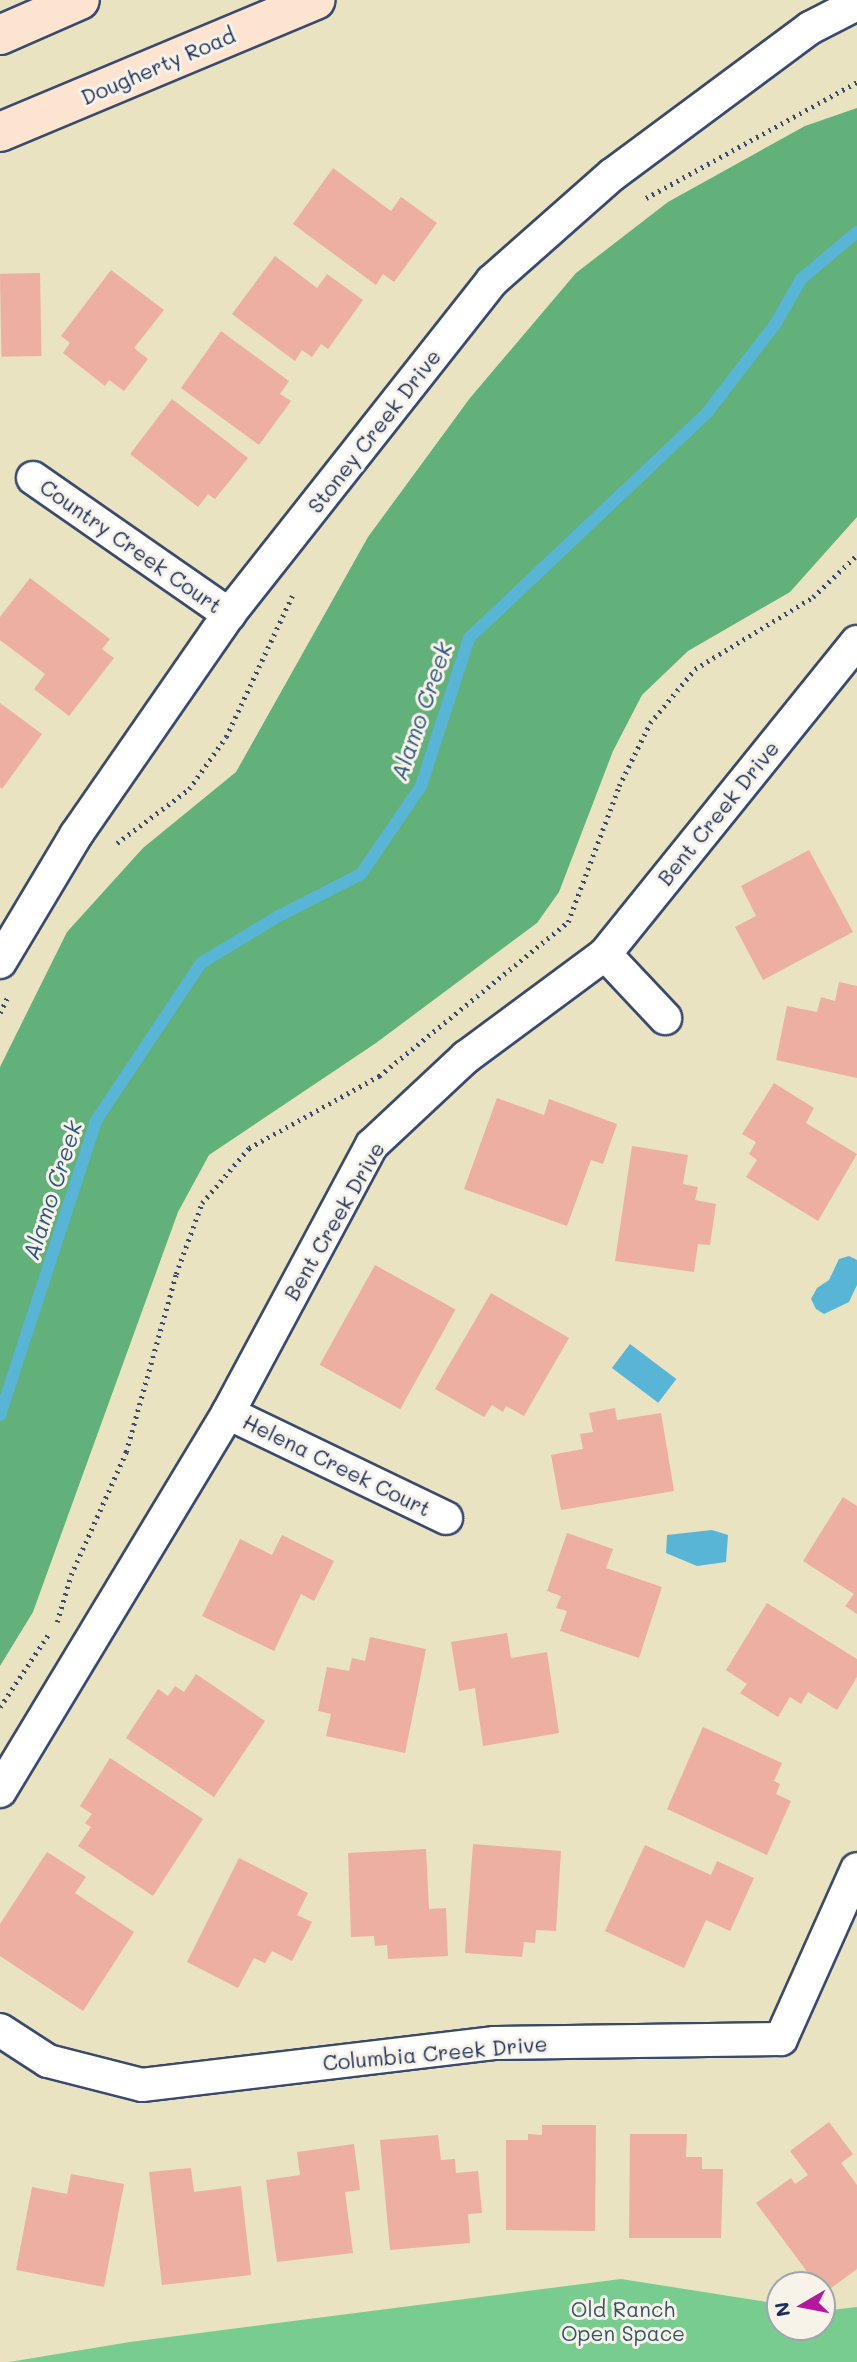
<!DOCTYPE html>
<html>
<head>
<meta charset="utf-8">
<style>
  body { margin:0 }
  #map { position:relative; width:857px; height:2362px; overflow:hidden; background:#e9e3c2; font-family:Mali,sans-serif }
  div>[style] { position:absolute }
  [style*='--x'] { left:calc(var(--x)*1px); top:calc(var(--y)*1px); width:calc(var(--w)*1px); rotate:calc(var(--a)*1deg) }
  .green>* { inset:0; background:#78cc8f }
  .forest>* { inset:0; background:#62b07a }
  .water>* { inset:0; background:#58b5d6; transform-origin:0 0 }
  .stream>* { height:12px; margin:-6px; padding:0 6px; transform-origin:6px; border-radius:6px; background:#58b5d6 }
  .building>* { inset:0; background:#ecafa2; transform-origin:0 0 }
  .path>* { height:4.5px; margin-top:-2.25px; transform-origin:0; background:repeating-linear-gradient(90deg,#3a4a6d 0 2px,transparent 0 7px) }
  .roads { filter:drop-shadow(2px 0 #3a4a6d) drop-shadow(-2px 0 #3a4a6d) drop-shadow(0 2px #3a4a6d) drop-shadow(0 -2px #3a4a6d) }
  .minor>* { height:32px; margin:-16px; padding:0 16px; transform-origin:16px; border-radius:16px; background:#fff }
  .secondary>* { height:38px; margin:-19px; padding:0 19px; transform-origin:19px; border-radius:19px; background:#fde4d1 }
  span { translate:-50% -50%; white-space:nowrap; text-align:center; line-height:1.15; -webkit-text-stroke:6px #f7f3e8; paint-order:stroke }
  .street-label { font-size:21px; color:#1b2f5e }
  .park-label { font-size:21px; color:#32566a }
  .water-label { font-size:23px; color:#2d5782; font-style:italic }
  .north { position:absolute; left:766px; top:2271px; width:70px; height:70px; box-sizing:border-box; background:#f7f3e8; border:2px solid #9fa5b1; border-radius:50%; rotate:260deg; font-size:19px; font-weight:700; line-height:28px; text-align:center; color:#1b2f5e }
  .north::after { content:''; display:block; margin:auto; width:24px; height:32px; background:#b5179e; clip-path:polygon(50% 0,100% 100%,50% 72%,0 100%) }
</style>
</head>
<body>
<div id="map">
  <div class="green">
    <div style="clip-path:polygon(621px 2279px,780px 2304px,780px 2327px,822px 2327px,822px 2311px,857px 2307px,857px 2362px,9px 2362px,130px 2342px)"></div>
  </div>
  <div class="forest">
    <div style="clip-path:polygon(857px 108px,857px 517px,790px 592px,688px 651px,642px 695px,613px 751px,559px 892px,537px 923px,376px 1043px,209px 1155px,178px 1212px,33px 1612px,0 1666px,0 1067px,67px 932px,143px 848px,236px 772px,368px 537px,470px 398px,576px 273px,668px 202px,805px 126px)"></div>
  </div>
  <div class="water">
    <div style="clip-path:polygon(849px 1256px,857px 1260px,857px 1285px,849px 1302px,824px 1314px,816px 1309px,811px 1299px,817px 1288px,829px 1280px,839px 1259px)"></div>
    <div style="left:630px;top:1344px;width:58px;height:30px;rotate:37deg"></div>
    <div style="clip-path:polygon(712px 1530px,728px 1535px,726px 1562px,697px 1566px,666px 1553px,667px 1535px)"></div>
  </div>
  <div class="stream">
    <div style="--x:0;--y:1415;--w:311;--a:-71.9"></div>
    <div style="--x:97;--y:1119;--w:187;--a:-56.3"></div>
    <div style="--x:201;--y:963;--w:89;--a:-31.2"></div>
    <div style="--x:277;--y:917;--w:94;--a:-27.1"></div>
    <div style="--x:361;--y:874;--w:107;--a:-55.7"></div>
    <div style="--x:421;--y:786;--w:156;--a:-72"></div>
    <div style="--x:469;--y:638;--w:326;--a:-43.4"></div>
    <div style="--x:706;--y:414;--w:115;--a:-52.4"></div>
    <div style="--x:776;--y:323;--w:51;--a:-60.4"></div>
    <div style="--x:801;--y:279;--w:73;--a:-40"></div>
  </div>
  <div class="building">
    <div style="clip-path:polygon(333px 168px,391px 211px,401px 197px,437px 223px,394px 282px,383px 274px,376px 285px,293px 224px)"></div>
    <div style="clip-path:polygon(275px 256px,317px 288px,327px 274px,363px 300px,328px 349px,321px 344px,312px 357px,302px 350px,295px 361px,232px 314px)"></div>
    <div style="clip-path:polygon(111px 270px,164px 310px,134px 348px,148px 359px,124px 391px,109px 380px,105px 386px,63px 353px,70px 343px,61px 336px)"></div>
    <div style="left:40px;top:273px;width:83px;height:40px;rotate:89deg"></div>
    <div style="clip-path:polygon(221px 331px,289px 381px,280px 394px,291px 401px,259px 445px,181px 388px)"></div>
    <div style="clip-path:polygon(172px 399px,248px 458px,215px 499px,208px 494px,198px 507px,130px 454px)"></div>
    <div style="clip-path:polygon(30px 578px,110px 639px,102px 649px,114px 658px,69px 716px,34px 689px,45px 674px,0 640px,0 617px)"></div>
    <div style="clip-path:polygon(0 703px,42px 734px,2px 789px,0 787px)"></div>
    <div style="clip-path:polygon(809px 850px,853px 932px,763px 980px,735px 927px,756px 916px,741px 886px)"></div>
    <div style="clip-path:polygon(839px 982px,857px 986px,857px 1078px,776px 1060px,787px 1006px,817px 1012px,821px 997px,835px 1001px)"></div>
    <div style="clip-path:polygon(774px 1083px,814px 1108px,806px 1123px,857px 1154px,818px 1221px,746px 1177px,757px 1160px,749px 1154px,756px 1142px,742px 1134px)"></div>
    <div style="clip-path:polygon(497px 1098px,544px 1115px,549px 1099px,617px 1124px,603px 1164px,591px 1160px,567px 1226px,464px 1189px)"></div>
    <div style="clip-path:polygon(632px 1146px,688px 1155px,683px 1184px,698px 1187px,695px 1200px,716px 1204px,710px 1245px,698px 1244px,694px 1272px,615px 1261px)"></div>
    <div style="left:375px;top:1265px;width:92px;height:114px;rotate:29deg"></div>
    <div style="clip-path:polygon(491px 1293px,569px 1338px,524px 1416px,506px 1406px,503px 1412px,492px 1405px,484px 1417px,435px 1389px)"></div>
    <div style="clip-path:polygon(615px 1408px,617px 1420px,661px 1413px,674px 1491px,561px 1510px,551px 1455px,583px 1449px,580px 1434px,593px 1432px,589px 1413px)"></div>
    <div style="clip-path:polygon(843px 1497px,857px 1506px,857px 1614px,845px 1606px,854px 1594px,803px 1561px)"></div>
    <div style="clip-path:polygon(567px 1533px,613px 1549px,606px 1568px,662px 1587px,639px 1658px,560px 1631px,567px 1611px,556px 1608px,561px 1596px,547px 1591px)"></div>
    <div style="clip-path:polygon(282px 1535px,334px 1561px,314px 1601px,301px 1594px,274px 1651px,202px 1616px,240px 1539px,272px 1555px)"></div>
    <div style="clip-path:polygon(767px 1603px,857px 1659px,857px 1677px,837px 1710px,808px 1692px,801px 1704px,790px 1697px,778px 1717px,740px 1693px,747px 1684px,726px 1670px)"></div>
    <div style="clip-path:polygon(507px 1633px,511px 1658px,547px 1652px,559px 1733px,483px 1746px,475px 1688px,459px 1691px,451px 1642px)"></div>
    <div style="clip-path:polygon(370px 1637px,426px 1649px,405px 1753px,326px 1736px,331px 1714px,318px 1711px,327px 1667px,349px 1671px,352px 1658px,365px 1661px)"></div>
    <div style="clip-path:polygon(196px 1674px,265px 1721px,214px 1797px,126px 1738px,158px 1689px,168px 1696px,175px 1686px,184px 1692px)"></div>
    <div style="clip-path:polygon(703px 1727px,782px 1763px,774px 1781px,780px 1784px,776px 1794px,791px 1801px,767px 1855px,667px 1809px)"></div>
    <div style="clip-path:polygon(110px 1758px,203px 1819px,153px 1896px,78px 1846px,91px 1827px,85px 1823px,92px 1814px,80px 1806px)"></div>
    <div style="clip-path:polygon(473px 1844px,561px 1851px,556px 1931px,536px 1930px,535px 1943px,524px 1942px,522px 1957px,465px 1953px)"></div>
    <div style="clip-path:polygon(645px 1845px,711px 1875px,717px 1861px,754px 1878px,730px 1931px,706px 1920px,684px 1968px,605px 1931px)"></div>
    <div style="clip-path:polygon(426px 1849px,429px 1909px,446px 1908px,448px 1956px,388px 1959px,387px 1945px,375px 1946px,374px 1936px,351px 1937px,348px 1853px)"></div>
    <div style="clip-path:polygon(47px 1852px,86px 1877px,75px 1893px,134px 1932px,83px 2011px,0 1956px,0 1924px)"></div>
    <div style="clip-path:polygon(239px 1858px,308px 1893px,297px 1915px,312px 1922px,292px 1961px,272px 1951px,265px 1963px,254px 1958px,238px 1988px,187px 1962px)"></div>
    <div style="clip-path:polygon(829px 2122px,853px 2154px,841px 2163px,857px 2185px,857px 2269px,823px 2294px,822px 2285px,817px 2285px,756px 2203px,791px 2178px,795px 2184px,808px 2175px,790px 2151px)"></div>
    <div style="clip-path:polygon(542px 2125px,596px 2125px,595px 2231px,506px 2230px,506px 2140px,528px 2140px,528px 2134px,542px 2135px)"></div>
    <div style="clip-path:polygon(630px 2134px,687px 2134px,686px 2157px,702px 2157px,702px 2169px,723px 2169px,721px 2238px,629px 2238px)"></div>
    <div style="clip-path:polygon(438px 2135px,441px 2160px,455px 2159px,456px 2173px,478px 2171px,482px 2213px,468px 2214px,470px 2243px,390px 2250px,380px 2140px)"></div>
    <div style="clip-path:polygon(354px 2144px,360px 2190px,345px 2192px,353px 2253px,277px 2262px,266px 2180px,300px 2175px,297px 2152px)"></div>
    <div style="clip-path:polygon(191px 2168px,194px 2192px,241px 2186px,251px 2275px,162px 2285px,149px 2172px)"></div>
    <div style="clip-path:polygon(71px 2174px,124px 2184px,104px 2287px,16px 2270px,32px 2187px,67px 2194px)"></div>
  </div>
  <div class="path">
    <div style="--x:646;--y:198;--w:241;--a:-28.8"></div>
    <div style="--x:117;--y:843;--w:90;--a:-36.9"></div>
    <div style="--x:189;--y:789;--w:64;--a:-54.6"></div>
    <div style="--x:226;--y:737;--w:156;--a:-64.9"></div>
    <div style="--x:0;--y:1013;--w:17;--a:-65"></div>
    <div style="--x:57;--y:1622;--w:49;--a:-73.4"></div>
    <div style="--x:71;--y:1575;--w:135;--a:-65.9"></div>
    <div style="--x:126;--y:1452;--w:185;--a:-74.3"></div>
    <div style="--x:176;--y:1274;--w:76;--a:-69.9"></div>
    <div style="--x:202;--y:1203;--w:72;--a:-49.5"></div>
    <div style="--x:249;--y:1148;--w:149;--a:-29"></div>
    <div style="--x:379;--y:1076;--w:244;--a:-39.2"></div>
    <div style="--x:568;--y:922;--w:145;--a:-69.4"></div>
    <div style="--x:619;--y:786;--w:70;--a:-63.8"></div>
    <div style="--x:650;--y:723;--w:70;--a:-50.2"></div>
    <div style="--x:695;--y:669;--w:138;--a:-31.4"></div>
    <div style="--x:813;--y:597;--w:61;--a:-43.7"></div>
    <div style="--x:0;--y:1707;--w:87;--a:-56.3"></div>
  </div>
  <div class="roads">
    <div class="minor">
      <div style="--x:33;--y:478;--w:239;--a:34.8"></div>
      <div style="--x:605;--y:954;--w:88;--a:46.8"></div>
      <div style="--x:0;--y:962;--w:148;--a:-59.1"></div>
      <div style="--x:76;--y:835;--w:269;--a:-55.3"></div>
      <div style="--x:229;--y:614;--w:424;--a:-51.7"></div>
      <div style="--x:492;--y:281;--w:160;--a:-41.5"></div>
      <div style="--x:612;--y:175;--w:247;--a:-36.6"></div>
      <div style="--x:810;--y:28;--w:53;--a:-27.1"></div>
      <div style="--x:228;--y:1413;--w:242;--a:25.7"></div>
      <div style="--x:0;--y:1791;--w:441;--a:-58.9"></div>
      <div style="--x:228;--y:1413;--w:304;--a:-61.8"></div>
      <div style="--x:372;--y:1145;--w:129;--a:-43.1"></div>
      <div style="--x:466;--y:1057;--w:173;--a:-36.5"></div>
      <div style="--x:605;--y:954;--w:401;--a:-51.1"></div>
      <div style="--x:0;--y:2030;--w:57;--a:32.9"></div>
      <div style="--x:48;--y:2061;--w:97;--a:14.3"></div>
      <div style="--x:142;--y:2085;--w:354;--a:-6.8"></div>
      <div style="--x:494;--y:2043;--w:287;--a:-0.8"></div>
      <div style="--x:781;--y:2039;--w:186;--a:-65.9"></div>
    </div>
    <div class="secondary">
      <div style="--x:0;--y:35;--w:87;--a:-23.6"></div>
      <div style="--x:0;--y:132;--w:342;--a:-22.7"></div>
    </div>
  </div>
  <div class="street-label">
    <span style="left:158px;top:66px;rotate:-23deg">Dougherty Road</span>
    <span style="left:374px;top:431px;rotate:-52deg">Stoney Creek Drive</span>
    <span style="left:131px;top:546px;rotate:35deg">Country Creek Court</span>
    <span style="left:718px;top:813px;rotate:-51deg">Bent Creek Drive</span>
    <span style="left:334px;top:1221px;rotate:-60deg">Bent Creek Drive</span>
    <span style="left:337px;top:1465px;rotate:26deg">Helena Creek Court</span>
    <span style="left:435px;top:2053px;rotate:-5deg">Columbia Creek Drive</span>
  </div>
  <div class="park-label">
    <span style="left:623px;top:2321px">Old Ranch<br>Open Space</span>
  </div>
  <div class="water-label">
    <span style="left:421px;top:711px;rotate:-71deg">Alamo Creek</span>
    <span style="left:52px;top:1190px;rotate:-72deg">Alamo Creek</span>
  </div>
  <div class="north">N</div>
</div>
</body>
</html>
